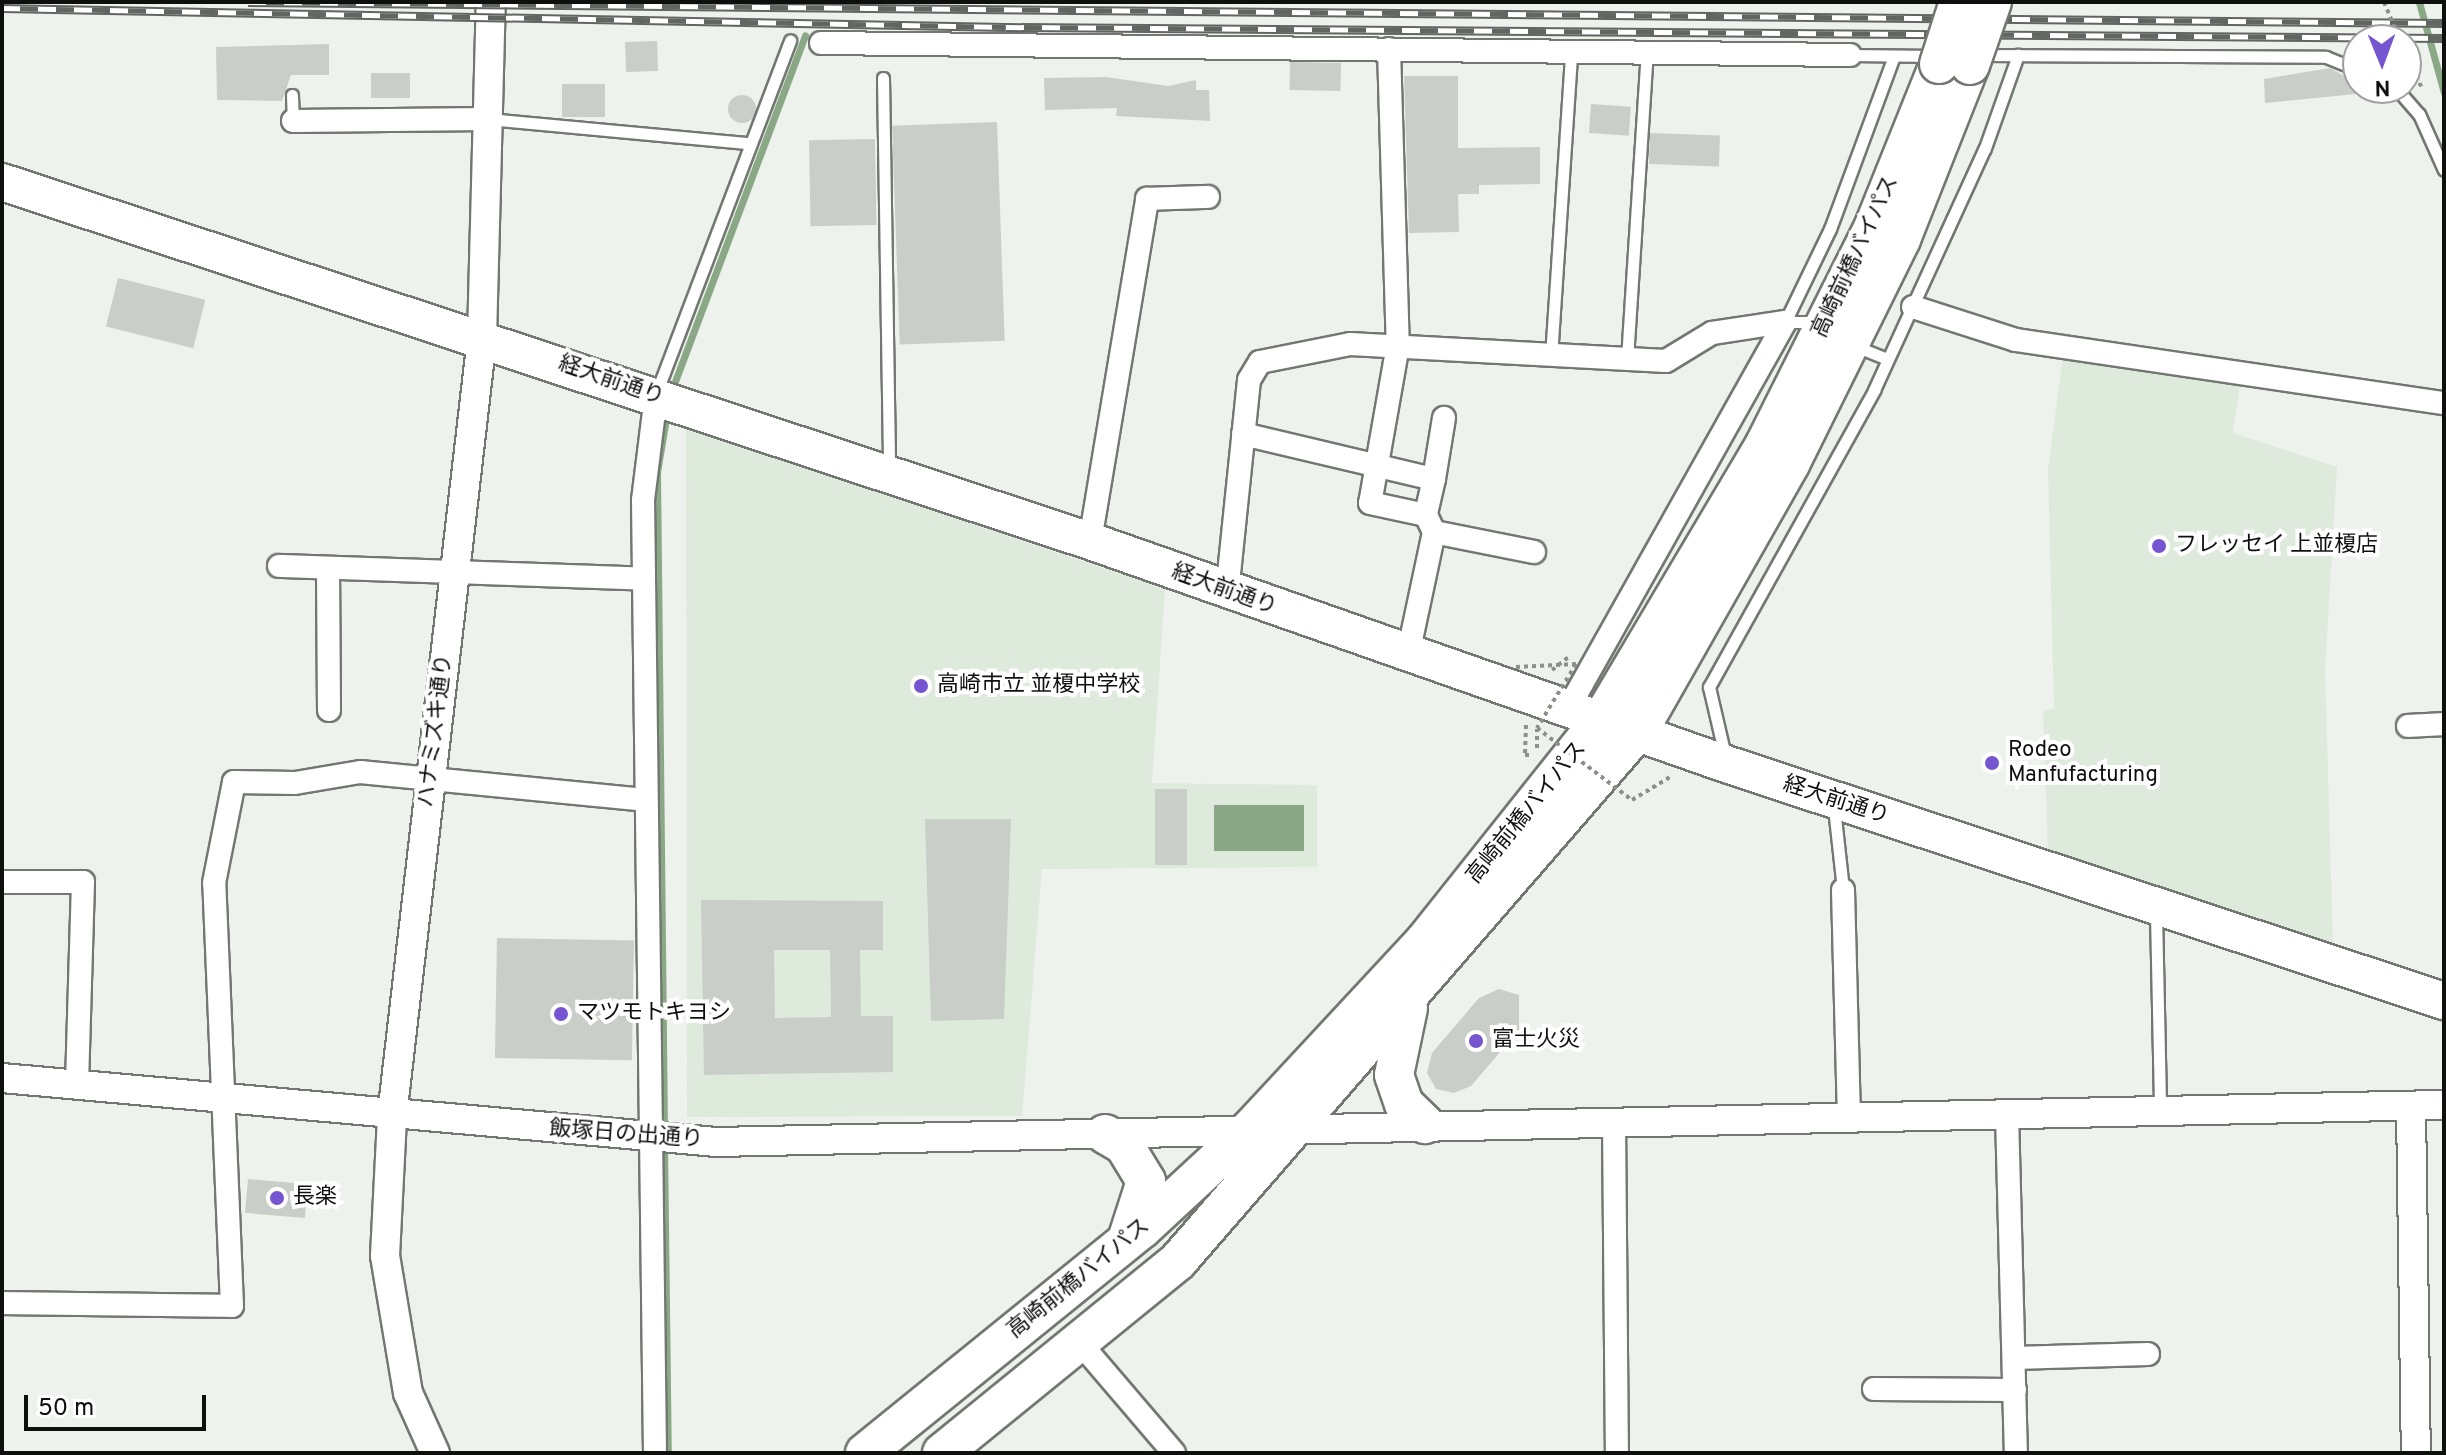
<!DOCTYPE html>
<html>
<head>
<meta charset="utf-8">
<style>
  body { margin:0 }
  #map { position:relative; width:2446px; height:1455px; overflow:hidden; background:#edf3ec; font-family:Overpass,"Noto Sans JP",sans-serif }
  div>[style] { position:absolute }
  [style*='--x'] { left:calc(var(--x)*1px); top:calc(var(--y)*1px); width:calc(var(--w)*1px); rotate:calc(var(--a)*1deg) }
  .built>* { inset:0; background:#deeadc }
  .water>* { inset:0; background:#8aa885; transform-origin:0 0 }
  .stream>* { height:7px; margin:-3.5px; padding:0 3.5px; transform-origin:3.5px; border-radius:3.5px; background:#8aa885 }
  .building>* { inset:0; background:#c9cfc8; transform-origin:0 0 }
  .round { border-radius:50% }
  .path>* { height:4px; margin-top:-2px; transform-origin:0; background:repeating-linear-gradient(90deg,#8b908b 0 4px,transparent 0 8px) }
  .roads { filter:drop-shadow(2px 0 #727871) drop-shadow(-2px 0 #727871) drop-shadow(0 2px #727871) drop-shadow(0 -2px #727871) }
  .service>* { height:11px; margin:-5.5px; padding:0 5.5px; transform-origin:5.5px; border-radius:5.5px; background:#fff }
  .minor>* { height:22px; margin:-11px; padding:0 11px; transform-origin:11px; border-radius:11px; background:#fff }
  .tertiary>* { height:28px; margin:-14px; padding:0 14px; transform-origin:14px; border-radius:14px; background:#fff }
  .primary>* { height:36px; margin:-18px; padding:0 18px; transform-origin:18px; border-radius:18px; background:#fff }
  .trunk>* { height:38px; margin:-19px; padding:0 19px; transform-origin:19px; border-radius:19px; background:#fff }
  .rail>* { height:9px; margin-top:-4.5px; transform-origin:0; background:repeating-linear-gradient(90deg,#fff 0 18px,#626662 0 36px); box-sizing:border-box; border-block:2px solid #626662 }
  .path-bridge>* { height:4px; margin-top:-2px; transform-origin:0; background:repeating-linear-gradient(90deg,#8b908b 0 4px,transparent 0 8px) }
  .bridges { filter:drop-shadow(2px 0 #727871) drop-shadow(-2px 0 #727871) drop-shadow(0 2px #727871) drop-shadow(0 -2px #727871) }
  .trunk-bridge>* { height:38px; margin:-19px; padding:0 19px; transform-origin:19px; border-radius:19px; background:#fff }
  .dots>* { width:22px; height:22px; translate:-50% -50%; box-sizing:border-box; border:4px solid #fff; border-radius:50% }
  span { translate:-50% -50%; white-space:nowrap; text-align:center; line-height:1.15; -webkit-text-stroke:8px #fff; paint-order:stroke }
  .street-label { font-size:22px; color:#0e100e }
  .poi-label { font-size:22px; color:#0e100e }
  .left { translate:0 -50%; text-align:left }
  .frame { position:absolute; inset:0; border:4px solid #0e100e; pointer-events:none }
  .north { position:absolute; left:2342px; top:24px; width:80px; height:80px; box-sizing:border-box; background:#fff; border:2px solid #9f9f9f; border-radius:50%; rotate:179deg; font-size:22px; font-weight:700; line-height:32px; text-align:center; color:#0e100e }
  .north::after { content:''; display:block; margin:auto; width:28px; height:36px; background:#7556d0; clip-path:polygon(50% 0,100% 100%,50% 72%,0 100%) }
  .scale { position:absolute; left:24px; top:1395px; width:182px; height:36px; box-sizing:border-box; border:4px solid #0e100e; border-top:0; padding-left:10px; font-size:24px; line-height:28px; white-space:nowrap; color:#0e100e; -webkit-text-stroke:6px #fff; paint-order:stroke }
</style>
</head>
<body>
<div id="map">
  <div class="built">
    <div style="clip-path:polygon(2063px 356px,2241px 379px,2233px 433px,2337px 467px,2325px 670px,2333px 945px,2048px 852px,2043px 711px,2054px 708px,2048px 469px)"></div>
    <div style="clip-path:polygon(686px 428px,1165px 589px,1152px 783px,1317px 785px,1317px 867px,1042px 869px,1022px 1116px,687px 1117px)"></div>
  </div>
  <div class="water">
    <div style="left:1304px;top:805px;width:46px;height:90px;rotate:90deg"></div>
  </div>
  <div class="stream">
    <div style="--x:2419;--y:2;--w:94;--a:74.6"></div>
    <div style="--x:671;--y:392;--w:381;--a:-69.4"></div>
    <div style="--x:664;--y:1131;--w:659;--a:-90.61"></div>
    <div style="--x:657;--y:472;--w:61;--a:-80.5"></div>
    <div style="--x:664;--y:1143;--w:310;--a:89.3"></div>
  </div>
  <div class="building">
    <div style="left:657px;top:41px;width:30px;height:32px;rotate:88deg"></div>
    <div style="clip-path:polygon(329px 44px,329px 75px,291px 75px,282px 101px,217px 100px,216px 47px)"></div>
    <div style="left:1290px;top:62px;width:51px;height:28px;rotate:1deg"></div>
    <div style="clip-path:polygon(2330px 68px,2348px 78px,2356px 94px,2265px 103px,2264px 79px)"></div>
    <div style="left:410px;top:73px;width:25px;height:39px;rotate:90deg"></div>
    <div style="clip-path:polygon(1404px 76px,1458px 76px,1458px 148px,1540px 147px,1540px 184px,1479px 185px,1479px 194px,1458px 194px,1459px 232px,1409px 233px)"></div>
    <div style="clip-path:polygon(1106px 77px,1168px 86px,1196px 80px,1196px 90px,1209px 90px,1210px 121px,1116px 116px,1117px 108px,1045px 110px,1044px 78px)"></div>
    <div style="left:605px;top:84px;width:33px;height:43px;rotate:90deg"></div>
    <div class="round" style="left:728px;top:95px;width:28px;height:28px"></div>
    <div style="left:1591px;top:104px;width:40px;height:29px;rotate:4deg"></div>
    <div style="left:997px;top:122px;width:219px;height:105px;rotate:88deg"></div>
    <div style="left:1650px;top:133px;width:70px;height:31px;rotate:2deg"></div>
    <div style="left:875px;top:139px;width:86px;height:66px;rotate:89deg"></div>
    <div style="left:118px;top:278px;width:90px;height:50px;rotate:14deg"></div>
    <div style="left:1155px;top:789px;width:32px;height:76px"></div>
    <div style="clip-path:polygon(925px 819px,1011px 819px,1004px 1019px,931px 1021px)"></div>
    <div style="clip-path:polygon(evenodd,701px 900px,883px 901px,883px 950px,860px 950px,861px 1016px,893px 1016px,893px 1072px,704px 1075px,701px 900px,774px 950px,830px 950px,831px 1017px,775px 1018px,774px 950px)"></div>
    <div style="left:497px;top:938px;width:137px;height:120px;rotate:1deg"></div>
    <div style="clip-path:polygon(1499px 989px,1519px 995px,1519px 1030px,1471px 1086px,1454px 1093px,1436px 1089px,1427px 1073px,1432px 1053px,1479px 998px)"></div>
    <div style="left:248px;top:1179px;width:60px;height:34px;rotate:5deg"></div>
  </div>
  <div class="path">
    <div style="--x:2406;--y:54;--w:38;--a:65"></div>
    <div style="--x:1552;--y:670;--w:23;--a:-38"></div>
    <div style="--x:1526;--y:725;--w:30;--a:92"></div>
    <div style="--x:1525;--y:755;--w:7;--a:0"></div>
    <div style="--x:1537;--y:748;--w:19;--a:-90"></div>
    <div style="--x:1632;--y:800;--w:44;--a:-31.2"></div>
  </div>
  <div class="roads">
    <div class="service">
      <div style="--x:1850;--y:55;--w:86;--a:0.7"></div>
      <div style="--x:1982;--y:55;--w:344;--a:0.3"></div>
      <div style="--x:2326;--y:57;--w:35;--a:22"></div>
      <div style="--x:883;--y:78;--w:390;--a:89.1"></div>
      <div style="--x:2396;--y:88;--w:35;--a:49"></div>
      <div style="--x:2419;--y:114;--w:61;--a:65.9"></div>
      <div style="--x:292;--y:95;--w:26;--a:88"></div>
      <div style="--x:488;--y:119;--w:262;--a:5.3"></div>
      <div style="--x:1807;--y:322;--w:22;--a:180"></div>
      <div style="--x:1785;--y:322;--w:103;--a:-64.2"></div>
      <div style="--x:1830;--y:229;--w:184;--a:-69.7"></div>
      <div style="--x:1865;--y:350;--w:24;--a:22"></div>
      <div style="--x:1551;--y:357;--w:306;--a:-86.2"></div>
      <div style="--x:1627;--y:359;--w:307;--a:-86.3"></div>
      <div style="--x:657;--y:391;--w:375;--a:-69.2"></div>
      <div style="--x:1726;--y:760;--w:75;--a:-103.1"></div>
      <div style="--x:1709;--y:687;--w:340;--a:-60.9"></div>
      <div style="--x:1874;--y:390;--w:266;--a:-65.4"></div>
      <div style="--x:1985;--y:148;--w:99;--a:-70.5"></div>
      <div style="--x:1834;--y:808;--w:82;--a:83.7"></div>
      <div style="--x:2156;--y:913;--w:198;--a:88.8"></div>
    </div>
    <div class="minor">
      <div style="--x:821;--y:43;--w:1029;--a:0.67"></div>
      <div style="--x:1389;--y:49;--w:296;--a:88.3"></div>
      <div style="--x:1398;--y:345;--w:160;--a:100"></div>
      <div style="--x:1370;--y:503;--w:57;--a:12.1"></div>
      <div style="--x:1426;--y:515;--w:19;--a:65"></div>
      <div style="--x:1434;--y:532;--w:125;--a:102"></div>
      <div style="--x:293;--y:121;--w:194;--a:-0.6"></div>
      <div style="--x:1913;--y:307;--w:108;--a:17.8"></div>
      <div style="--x:2016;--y:340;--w:433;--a:8.4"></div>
      <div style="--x:1243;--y:434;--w:196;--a:13.3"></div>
      <div style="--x:1434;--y:479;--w:37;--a:103"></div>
      <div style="--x:1434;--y:479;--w:62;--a:-80.7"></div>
      <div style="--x:1434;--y:532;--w:102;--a:11.3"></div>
      <div style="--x:1090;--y:541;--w:347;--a:-80.5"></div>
      <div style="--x:1147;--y:199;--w:61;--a:-1.9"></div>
      <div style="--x:279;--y:566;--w:364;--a:2"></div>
      <div style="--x:328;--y:568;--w:142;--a:89.6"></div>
      <div style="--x:1227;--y:593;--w:214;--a:-84.1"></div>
      <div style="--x:1249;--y:380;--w:21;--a:-59"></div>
      <div style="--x:1260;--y:362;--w:92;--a:-11.3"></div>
      <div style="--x:1350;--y:344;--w:316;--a:3.1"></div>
      <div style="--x:1666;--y:361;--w:54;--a:-31.3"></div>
      <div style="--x:1712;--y:333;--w:74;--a:-8.6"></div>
      <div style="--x:1569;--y:707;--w:441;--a:-60.7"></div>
      <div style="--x:2408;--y:726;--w:36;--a:-3"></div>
      <div style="--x:2;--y:882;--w:81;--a:0"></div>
      <div style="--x:83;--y:882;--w:202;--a:91.7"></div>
      <div style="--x:1843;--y:890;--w:227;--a:88.5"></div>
      <div style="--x:2007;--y:1114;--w:339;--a:88.5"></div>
      <div style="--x:1614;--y:1120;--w:333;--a:89.5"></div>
      <div style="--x:2;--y:1303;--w:230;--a:0.7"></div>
      <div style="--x:232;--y:1306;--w:423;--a:-92.4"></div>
      <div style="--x:214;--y:883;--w:103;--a:-78.8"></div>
      <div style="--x:234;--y:782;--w:61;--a:0.9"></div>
      <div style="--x:295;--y:783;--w:66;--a:-9.6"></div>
      <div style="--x:360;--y:772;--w:286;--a:5.6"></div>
      <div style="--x:1081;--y:1344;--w:143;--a:49.5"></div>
      <div style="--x:2014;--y:1358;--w:134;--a:-1.7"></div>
      <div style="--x:1874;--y:1389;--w:141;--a:0.4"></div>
      <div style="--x:655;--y:1453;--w:953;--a:-90.72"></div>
      <div style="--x:643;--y:500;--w:105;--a:-82.9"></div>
    </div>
    <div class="tertiary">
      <div style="--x:2;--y:1078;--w:717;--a:5.12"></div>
      <div style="--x:716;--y:1142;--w:1728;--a:-1.23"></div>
      <div style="--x:2411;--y:1106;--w:347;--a:89.2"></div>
      <div style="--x:435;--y:1453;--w:66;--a:-114.2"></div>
      <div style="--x:408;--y:1393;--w:139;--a:-99.5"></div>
      <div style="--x:385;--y:1256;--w:140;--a:-87.1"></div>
      <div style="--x:392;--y:1116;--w:783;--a:-83.4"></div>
      <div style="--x:482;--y:338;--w:336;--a:-88.5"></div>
    </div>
    <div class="primary">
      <div style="--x:2;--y:182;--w:1146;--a:18.26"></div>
      <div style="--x:1090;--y:541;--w:674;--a:19.32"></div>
      <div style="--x:1726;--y:764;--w:756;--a:18.27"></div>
    </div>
    <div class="trunk">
      <div style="--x:1408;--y:1008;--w:68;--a:101.8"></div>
      <div style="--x:1394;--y:1075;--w:31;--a:71"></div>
      <div style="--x:1404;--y:1104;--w:29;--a:44"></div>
      <div style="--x:1105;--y:1134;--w:22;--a:30"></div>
      <div style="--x:1124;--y:1145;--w:42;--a:58.6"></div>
      <div style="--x:1146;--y:1181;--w:59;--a:107.8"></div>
      <div style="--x:865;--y:1453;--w:356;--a:-39"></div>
      <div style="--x:1142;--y:1229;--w:150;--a:-42.8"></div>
      <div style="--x:1252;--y:1127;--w:253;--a:-47.1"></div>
      <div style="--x:1424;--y:942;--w:288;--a:-51.5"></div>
      <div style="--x:1603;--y:717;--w:317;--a:-59.3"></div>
      <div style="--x:1765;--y:444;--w:244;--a:-63.4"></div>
      <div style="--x:1874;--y:226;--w:175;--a:-68.1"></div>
      <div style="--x:942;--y:1453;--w:304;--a:-39.1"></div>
      <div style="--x:1178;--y:1261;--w:703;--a:-49.04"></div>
      <div style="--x:1639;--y:730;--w:306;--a:-60.4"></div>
      <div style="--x:1790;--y:464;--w:251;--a:-63.7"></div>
      <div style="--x:1901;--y:239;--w:187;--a:-68.4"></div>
    </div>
  </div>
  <div class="rail">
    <div style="--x:248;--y:2;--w:2196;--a:0.55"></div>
    <div style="--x:2;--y:8;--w:1004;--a:1.08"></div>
    <div style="--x:1006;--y:27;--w:1438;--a:0.44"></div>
  </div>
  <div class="path-bridge">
    <div style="--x:2384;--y:2;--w:41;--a:67.2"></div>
    <div style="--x:1516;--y:667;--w:60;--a:-2.9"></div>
    <div style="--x:1576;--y:664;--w:75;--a:121.4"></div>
    <div style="--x:1537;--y:728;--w:119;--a:37.2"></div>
  </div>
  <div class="bridges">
    <div class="trunk-bridge">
      <div style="--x:1939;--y:64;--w:65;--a:-72.1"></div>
      <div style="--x:1970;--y:65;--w:67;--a:-70.8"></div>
    </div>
  </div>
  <div class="dots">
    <div style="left:2159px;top:546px;background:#7556d0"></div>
    <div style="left:921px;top:686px;background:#7556d0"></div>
    <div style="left:1992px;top:763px;background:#7556d0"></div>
    <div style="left:561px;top:1014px;background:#7556d0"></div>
    <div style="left:1476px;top:1041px;background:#7556d0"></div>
    <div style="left:277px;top:1198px;background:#7556d0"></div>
  </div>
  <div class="street-label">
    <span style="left:1856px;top:257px;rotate:-65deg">高崎前橋バイパス</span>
    <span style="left:611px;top:381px;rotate:19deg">経大前通り</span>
    <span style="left:1224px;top:590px;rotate:20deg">経大前通り</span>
    <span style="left:436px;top:731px;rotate:-83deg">ハナミズキ通り</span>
    <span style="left:1836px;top:801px;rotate:18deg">経大前通り</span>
    <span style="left:1527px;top:813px;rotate:-51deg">高崎前橋バイパス</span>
    <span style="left:626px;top:1135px;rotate:4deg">飯塚日の出通り</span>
    <span style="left:1079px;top:1279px;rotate:-39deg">高崎前橋バイパス</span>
  </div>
  <div class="poi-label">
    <span class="left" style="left:2175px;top:546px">フレッセイ 上並榎店</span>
    <span class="left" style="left:937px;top:686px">高崎市立 並榎中学校</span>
    <span class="left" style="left:2008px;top:763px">Rodeo<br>Manfufacturing</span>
    <span class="left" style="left:577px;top:1014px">マツモトキヨシ</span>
    <span class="left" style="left:1492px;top:1041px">富士火災</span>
    <span class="left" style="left:293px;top:1198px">長楽</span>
  </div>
  <div class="frame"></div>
  <div class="north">N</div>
  <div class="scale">50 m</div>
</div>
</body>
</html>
